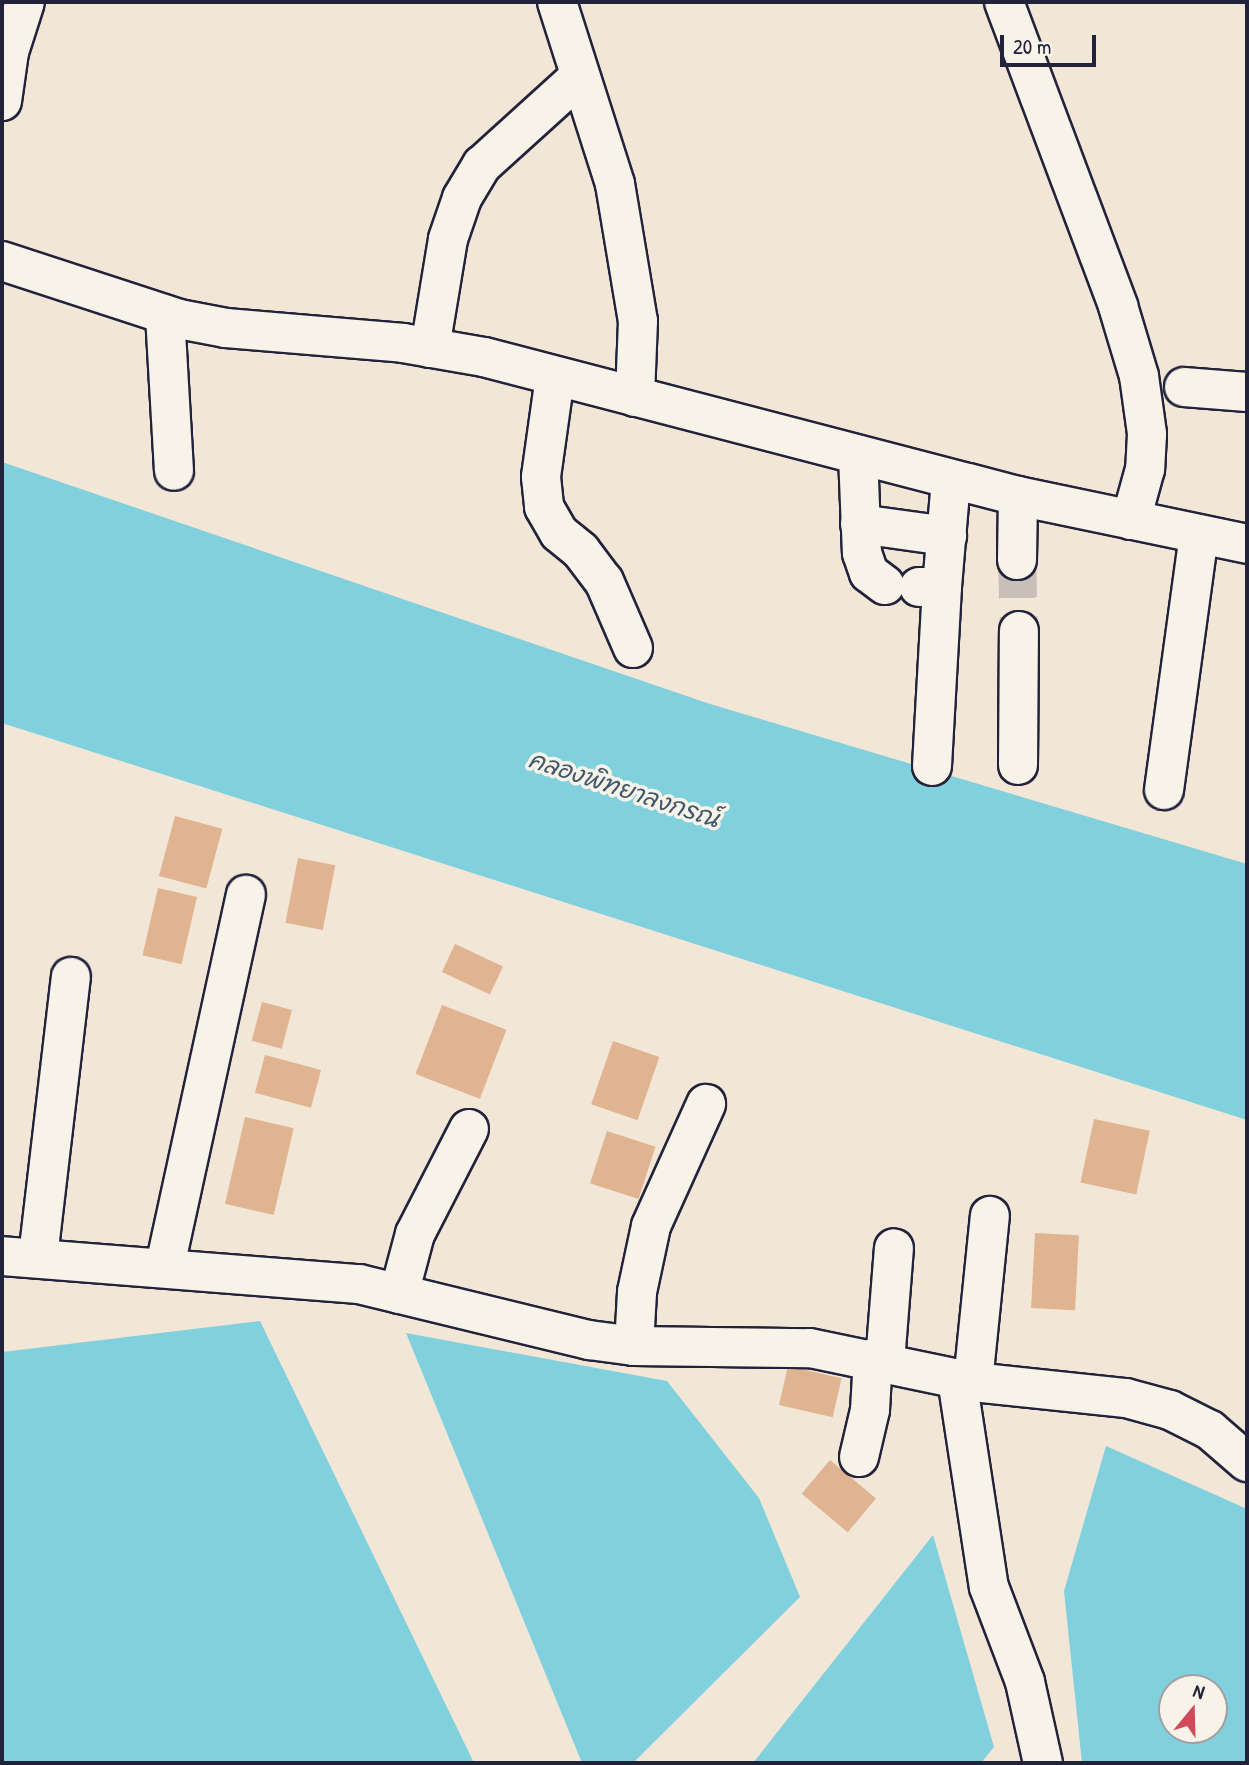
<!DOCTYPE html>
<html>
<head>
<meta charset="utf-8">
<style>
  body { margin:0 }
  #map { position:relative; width:1249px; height:1765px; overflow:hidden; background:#f2e6d7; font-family:"Patrick Hand","Playpen Sans Thai",sans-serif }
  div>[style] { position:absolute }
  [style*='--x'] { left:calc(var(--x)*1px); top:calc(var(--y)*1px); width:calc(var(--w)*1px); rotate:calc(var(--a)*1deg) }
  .water>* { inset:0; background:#81d0de }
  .building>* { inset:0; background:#e0b391; transform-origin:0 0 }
  .minor-tunnel>* { height:38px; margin-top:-19px; transform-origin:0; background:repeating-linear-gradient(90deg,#c8bfb8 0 38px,transparent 0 57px) }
  .roads { filter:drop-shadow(2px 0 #22223b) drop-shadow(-2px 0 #22223b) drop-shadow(0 2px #22223b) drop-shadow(0 -2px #22223b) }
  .minor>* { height:38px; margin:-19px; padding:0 19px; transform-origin:19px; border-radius:19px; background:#f7f3e8 }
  span { translate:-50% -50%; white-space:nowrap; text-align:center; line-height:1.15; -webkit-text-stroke:7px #f7f3e8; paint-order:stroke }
  .water-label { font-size:24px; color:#3e566c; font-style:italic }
  .frame { position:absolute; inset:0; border:4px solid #22223b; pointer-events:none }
  .north { position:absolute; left:1158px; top:1674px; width:70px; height:70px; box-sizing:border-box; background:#f7f3e8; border:2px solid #a29fa3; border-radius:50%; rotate:19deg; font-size:19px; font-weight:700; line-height:28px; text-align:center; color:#22223b }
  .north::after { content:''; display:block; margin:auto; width:24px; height:32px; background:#d1495b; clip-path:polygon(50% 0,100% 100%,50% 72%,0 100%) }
  .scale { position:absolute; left:1000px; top:35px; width:96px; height:32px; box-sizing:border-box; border:4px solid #22223b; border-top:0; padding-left:9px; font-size:21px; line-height:24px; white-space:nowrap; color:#22223b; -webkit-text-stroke:5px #f7f3e8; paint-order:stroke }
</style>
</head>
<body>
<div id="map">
  <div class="water">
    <div style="clip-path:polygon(2px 462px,710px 704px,1247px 864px,1247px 1120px,2px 723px)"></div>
    <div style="clip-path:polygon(260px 1321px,474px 1763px,2px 1763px,2px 1352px)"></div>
    <div style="clip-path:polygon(406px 1333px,667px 1381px,759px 1498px,800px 1597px,633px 1763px,582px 1763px)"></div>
    <div style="clip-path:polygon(evenodd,1106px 1446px,1247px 1509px,1247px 1763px,1082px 1763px,1064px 1591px,1106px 1446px,1214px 1688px,1214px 1730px,1172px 1730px,1172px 1688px,1214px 1688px)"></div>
    <div style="clip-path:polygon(933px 1535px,994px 1747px,981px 1763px,753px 1763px)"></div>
  </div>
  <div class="building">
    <div style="left:175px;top:816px;width:49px;height:62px;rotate:15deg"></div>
    <div style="left:298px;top:858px;width:38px;height:66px;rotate:11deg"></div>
    <div style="left:158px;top:888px;width:40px;height:69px;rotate:13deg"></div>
    <div style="left:455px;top:944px;width:53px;height:31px;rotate:25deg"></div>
    <div style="left:262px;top:1002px;width:31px;height:40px;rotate:15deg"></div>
    <div style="left:442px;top:1005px;width:69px;height:74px;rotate:21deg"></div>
    <div style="left:613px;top:1041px;width:49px;height:67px;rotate:19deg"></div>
    <div style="left:265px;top:1055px;width:58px;height:39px;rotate:15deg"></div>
    <div style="left:245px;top:1117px;width:50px;height:89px;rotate:13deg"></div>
    <div style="left:1094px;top:1119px;width:57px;height:65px;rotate:12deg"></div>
    <div style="left:607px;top:1131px;width:51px;height:55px;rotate:18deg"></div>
    <div style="left:1035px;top:1233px;width:44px;height:75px;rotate:3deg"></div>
    <div style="left:788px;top:1366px;width:55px;height:40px;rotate:13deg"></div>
    <div style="left:830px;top:1460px;width:60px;height:44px;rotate:40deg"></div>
  </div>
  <div class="minor-tunnel">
    <div style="--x:1017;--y:560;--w:71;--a:88.4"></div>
  </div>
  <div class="roads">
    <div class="minor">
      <div style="--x:557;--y:2;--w:191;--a:72.3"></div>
      <div style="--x:615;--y:184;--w:139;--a:80.5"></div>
      <div style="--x:638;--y:321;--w:76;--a:92.3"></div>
      <div style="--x:1004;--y:2;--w:325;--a:69.4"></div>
      <div style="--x:1118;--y:306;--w:73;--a:73.3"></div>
      <div style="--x:1139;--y:376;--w:59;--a:82.1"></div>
      <div style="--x:1147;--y:434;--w:35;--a:93"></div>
      <div style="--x:1145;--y:469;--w:53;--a:105.4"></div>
      <div style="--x:2;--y:101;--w:49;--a:-81.9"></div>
      <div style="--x:9;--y:52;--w:52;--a:-72.3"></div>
      <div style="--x:2;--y:261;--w:186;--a:18.1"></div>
      <div style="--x:179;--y:319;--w:48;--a:10.8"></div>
      <div style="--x:226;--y:328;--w:178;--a:4.8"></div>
      <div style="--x:403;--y:343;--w:82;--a:9.8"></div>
      <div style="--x:484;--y:357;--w:552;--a:14.59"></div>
      <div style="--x:1018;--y:496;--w:234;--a:11.8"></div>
      <div style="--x:165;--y:315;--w:156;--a:86.7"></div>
      <div style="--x:430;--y:348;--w:110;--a:-80.6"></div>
      <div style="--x:448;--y:239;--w:43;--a:-71.1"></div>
      <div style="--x:462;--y:198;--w:39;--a:-59"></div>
      <div style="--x:482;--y:165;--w:132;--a:-42.2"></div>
      <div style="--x:555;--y:377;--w:101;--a:98"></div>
      <div style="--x:541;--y:477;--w:30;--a:84"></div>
      <div style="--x:544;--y:507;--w:30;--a:60"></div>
      <div style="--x:559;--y:533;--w:28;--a:39"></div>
      <div style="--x:581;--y:551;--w:38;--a:53"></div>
      <div style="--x:604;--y:581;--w:73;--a:66.6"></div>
      <div style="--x:1184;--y:387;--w:63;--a:4.5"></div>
      <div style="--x:858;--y:455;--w:98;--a:87.7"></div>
      <div style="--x:862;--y:553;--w:21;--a:71"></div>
      <div style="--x:869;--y:573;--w:20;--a:37"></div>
      <div style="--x:860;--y:524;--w:88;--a:7.9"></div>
      <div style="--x:1017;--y:560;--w:64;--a:-89.1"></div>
      <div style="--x:919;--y:587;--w:23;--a:0"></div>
      <div style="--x:942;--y:587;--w:108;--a:-85.2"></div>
      <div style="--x:1018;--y:765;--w:134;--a:-89.6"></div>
      <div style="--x:932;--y:766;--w:179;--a:-86.8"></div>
      <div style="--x:1164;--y:790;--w:257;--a:-82.2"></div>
      <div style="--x:2;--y:1256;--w:358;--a:4.5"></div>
      <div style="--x:359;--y:1284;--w:237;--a:13.7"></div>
      <div style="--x:589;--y:1340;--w:45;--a:7.6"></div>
      <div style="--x:634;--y:1346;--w:176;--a:0.7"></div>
      <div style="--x:810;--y:1348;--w:167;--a:11.8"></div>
      <div style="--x:973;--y:1382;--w:154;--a:6"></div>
      <div style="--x:1126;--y:1398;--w:46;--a:15.3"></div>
      <div style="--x:1170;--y:1410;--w:45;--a:26.6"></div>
      <div style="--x:1210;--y:1430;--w:49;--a:40.9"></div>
      <div style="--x:38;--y:1257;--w:282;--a:-83.3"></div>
      <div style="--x:165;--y:1266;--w:380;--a:-77.7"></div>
      <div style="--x:399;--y:1294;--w:62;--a:-75.1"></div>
      <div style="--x:415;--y:1234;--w:118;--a:-62.8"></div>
      <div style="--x:634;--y:1346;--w:54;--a:-86.8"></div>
      <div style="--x:637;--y:1292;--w:67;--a:-78"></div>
      <div style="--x:651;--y:1226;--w:134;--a:-65.7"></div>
      <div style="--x:885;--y:1362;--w:114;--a:-85.5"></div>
      <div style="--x:957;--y:1379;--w:210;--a:81.3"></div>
      <div style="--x:989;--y:1587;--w:102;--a:69.2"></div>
      <div style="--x:1025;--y:1682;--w:83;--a:77.5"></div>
      <div style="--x:973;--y:1382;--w:167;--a:-84.2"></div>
      <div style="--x:859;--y:1457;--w:48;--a:-76.8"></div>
      <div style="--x:870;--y:1410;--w:52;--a:-86.7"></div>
    </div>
  </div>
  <div class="water-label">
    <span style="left:624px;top:789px;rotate:18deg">คลองพิทยาลงกรณ์</span>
  </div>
  <div class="frame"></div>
  <div class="north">N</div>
  <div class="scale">20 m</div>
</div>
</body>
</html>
